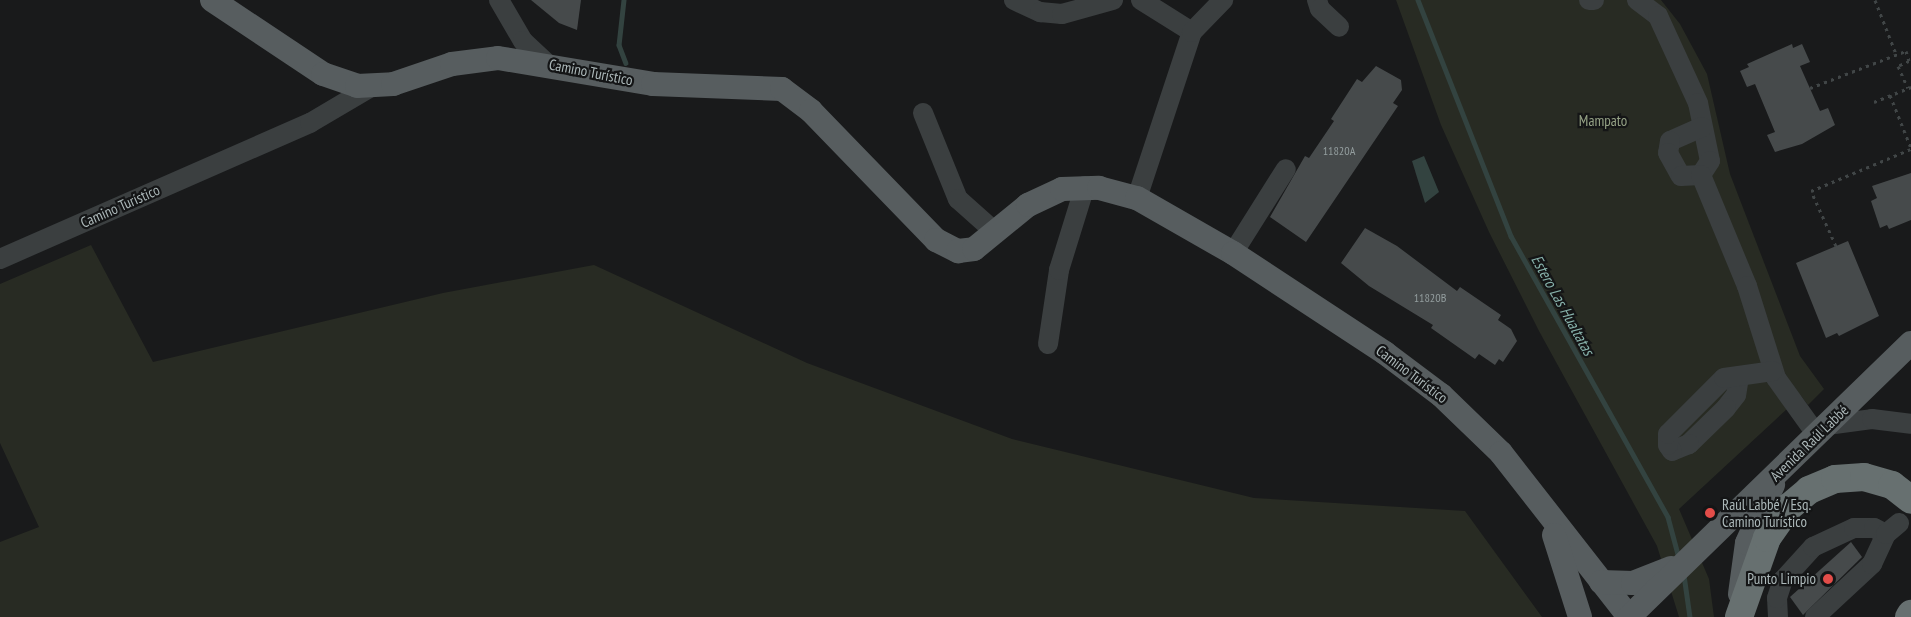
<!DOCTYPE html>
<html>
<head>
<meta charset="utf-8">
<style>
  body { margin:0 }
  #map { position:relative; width:1911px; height:617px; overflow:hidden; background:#191a1b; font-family:"PT Sans Narrow",sans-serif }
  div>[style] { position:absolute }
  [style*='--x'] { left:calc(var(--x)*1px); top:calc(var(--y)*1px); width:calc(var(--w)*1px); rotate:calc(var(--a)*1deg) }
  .green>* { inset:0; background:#282b23 }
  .water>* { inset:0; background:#334340 }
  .stream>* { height:4.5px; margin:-2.25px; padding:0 2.25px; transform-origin:2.25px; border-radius:2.25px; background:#334340 }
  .building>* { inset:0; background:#464a4b }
  .path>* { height:3px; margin-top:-1.5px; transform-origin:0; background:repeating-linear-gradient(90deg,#414647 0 3px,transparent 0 7.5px) }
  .minor>* { height:20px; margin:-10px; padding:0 10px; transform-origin:10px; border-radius:10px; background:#3b3f40 }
  .major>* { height:24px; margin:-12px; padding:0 12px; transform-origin:12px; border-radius:12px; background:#575d5f }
  .highway>* { height:28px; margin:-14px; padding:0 14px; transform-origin:14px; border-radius:14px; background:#677070 }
  .dots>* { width:16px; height:16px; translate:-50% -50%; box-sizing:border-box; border:3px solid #141516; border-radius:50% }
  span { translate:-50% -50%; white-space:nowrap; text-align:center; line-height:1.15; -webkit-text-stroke:4.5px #141516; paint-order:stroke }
  .number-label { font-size:12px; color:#939d9e }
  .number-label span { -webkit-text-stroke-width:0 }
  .street-label { font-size:15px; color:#adb9ba }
  .park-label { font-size:15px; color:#96a386 }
  .poi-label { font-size:15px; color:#adb9ba }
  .left { translate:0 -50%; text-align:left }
  .right { translate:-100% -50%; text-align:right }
  .water-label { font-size:16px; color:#87b1aa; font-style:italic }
</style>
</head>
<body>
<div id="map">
  <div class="green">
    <div style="clip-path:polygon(1396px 0,1661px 0,1680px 24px,1707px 74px,1730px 174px,1800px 356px,1824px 389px,1808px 405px,1801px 396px,1679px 509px,1709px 579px,1714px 617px,1679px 617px,1657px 546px,1539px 331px,1489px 232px,1441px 125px)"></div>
    <div style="clip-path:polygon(91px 245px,153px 362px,443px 293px,594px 265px,807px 363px,1012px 439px,1254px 498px,1465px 511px,1542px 617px,0 617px,0 542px,39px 527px,0 443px,0 284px)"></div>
  </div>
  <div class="water">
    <div style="clip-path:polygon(1424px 156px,1439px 192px,1425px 203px,1412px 161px)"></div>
  </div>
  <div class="stream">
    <div style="--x:624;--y:0;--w:45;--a:96.3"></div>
    <div style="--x:619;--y:45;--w:19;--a:69"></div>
    <div style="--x:1418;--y:0;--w:254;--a:68.5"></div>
    <div style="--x:1511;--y:236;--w:322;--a:60.8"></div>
    <div style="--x:1668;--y:517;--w:42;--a:75"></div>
    <div style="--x:1684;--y:575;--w:42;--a:81.9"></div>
  </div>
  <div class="building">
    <div style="clip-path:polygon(531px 0,581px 0,577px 30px,559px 23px)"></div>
    <div style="clip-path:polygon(1792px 44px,1793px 48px,1802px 44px,1810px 62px,1800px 66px,1820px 111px,1828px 108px,1835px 125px,1802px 144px,1775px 152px,1767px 135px,1775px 132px,1755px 84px,1747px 87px,1740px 71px,1749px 67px,1747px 64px)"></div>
    <div style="clip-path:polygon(1376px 66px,1401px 80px,1402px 90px,1393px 103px,1398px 106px,1306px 242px,1270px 217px,1305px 156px,1309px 158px,1334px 121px,1331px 119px,1357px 79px,1362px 82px)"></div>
    <div style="clip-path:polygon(1911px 173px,1911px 220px,1889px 229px,1887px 225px,1880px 228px,1871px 201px,1877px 198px,1872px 186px)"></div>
    <div style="clip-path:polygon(1365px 228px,1397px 246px,1457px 291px,1460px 287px,1501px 315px,1498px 320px,1511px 329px,1517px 341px,1503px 362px,1499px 359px,1495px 365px,1479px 354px,1475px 359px,1431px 328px,1433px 325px,1369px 286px,1341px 263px)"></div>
    <div style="clip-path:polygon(1848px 241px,1879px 316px,1839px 336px,1837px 333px,1826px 338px,1796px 263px)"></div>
    <div style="clip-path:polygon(1851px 542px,1862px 557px,1803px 615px,1790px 597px)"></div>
  </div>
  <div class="path">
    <div style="--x:1875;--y:0;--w:58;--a:68.7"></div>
    <div style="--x:1810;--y:88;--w:103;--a:-21.1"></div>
    <div style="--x:1906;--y:51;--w:10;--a:73"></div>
    <div style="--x:1909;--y:61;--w:12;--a:156"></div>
    <div style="--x:1898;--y:66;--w:24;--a:66"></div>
    <div style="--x:1890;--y:95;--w:57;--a:68.4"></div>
    <div style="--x:1874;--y:102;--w:40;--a:-22"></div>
    <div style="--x:1836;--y:246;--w:60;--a:-114.4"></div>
    <div style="--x:1811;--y:191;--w:108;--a:-22.8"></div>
  </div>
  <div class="minor">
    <div style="--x:499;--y:0;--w:48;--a:59.7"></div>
    <div style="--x:523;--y:41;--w:33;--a:43"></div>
    <div style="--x:1014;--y:0;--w:29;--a:25"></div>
    <div style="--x:1040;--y:12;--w:22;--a:5"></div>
    <div style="--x:1062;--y:14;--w:53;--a:-15.4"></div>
    <div style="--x:1141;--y:0;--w:60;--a:32.1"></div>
    <div style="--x:1317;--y:0;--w:9;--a:72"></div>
    <div style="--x:1320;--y:9;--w:26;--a:43"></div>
    <div style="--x:1589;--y:0;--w:5;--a:0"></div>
    <div style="--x:1637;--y:0;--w:26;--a:37"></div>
    <div style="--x:1658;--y:16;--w:96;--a:65.3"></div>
    <div style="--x:1698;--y:103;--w:59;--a:78.3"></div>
    <div style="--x:1710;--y:161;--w:17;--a:123"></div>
    <div style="--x:923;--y:113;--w:93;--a:67.9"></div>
    <div style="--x:958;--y:199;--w:50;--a:41.7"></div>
    <div style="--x:1702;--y:127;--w:35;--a:156"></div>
    <div style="--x:1670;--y:141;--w:12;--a:99"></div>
    <div style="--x:1668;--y:153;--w:26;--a:61"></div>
    <div style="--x:1681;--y:176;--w:20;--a:-3"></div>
    <div style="--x:1701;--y:175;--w:120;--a:67.5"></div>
    <div style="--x:1747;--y:286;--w:96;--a:72.5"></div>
    <div style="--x:1776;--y:378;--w:70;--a:54.3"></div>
    <div style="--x:1137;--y:198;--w:175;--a:-71.7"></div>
    <div style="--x:1192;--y:32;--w:45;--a:-45.9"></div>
    <div style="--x:1233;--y:253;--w:99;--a:-57.8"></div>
    <div style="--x:0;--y:259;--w:339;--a:-23.7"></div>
    <div style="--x:310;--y:123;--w:71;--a:-30.5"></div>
    <div style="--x:1048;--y:344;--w:75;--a:-81.5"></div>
    <div style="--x:1059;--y:270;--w:88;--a:-72.8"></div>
    <div style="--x:1739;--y:377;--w:18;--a:99"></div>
    <div style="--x:1736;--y:395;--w:16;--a:128"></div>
    <div style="--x:1726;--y:408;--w:52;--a:135.8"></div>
    <div style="--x:1689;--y:444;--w:18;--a:158"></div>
    <div style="--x:1672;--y:451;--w:7;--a:-124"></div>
    <div style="--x:1668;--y:445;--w:11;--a:-90"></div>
    <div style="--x:1668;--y:434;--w:79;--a:-45"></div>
    <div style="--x:1724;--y:378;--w:49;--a:-8.1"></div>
    <div style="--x:1827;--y:425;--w:45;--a:-7.6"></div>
    <div style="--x:1872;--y:419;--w:39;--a:7"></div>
    <div style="--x:1778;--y:617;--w:19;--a:-93"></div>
    <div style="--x:1777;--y:598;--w:19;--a:-72"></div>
    <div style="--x:1783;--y:580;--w:45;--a:-47.7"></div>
    <div style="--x:1813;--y:547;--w:45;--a:-24.9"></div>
    <div style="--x:1854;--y:528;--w:20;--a:0"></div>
    <div style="--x:1874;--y:528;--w:13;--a:27"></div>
    <div style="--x:1815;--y:617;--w:78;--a:-42.9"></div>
    <div style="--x:1872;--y:564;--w:33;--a:-65"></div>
    <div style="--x:1886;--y:534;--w:17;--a:-40"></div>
  </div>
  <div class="major">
    <div style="--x:212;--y:0;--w:133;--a:33.7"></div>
    <div style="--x:323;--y:74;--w:36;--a:19"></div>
    <div style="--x:357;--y:86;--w:36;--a:-3"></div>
    <div style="--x:393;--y:84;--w:62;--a:-18.7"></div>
    <div style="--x:452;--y:64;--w:46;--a:-7.4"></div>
    <div style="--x:498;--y:58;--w:157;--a:9.5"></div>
    <div style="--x:653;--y:84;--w:129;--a:2.2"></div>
    <div style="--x:782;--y:89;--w:36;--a:37"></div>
    <div style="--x:811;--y:111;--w:180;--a:45.9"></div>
    <div style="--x:936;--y:240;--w:25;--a:27"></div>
    <div style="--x:958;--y:251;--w:16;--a:-7"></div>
    <div style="--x:974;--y:249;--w:70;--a:-39.2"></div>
    <div style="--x:1028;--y:205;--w:38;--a:-25"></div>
    <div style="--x:1062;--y:189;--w:37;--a:-2"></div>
    <div style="--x:1099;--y:188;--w:39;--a:15"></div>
    <div style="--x:1137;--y:198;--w:111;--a:29.8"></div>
    <div style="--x:1233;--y:253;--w:182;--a:33.3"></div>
    <div style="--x:1385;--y:353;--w:70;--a:36.9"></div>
    <div style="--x:1441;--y:395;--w:83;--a:44"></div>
    <div style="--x:1501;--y:453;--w:208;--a:52"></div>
    <div style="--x:1554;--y:535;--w:86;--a:72.4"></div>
    <div style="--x:1601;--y:582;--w:32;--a:2"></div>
    <div style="--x:1633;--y:583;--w:41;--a:-21.5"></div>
    <div style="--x:1740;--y:594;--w:51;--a:-82.2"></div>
    <div style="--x:1747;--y:543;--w:64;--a:-65.9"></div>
    <div style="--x:1629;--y:617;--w:393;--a:-44.2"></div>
  </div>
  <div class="highway">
    <div style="--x:1739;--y:617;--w:84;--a:-70.5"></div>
    <div style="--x:1767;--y:538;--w:38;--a:-55"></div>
    <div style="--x:1789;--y:507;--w:26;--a:-40"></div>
    <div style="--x:1809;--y:490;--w:28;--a:-23"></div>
    <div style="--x:1835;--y:479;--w:29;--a:-4"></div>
    <div style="--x:1864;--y:477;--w:29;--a:16"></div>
    <div style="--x:1892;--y:485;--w:24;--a:38"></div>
    <div style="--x:1909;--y:617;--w:4;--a:-56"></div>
  </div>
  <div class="dots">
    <div style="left:1710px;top:513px;background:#e34d49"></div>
    <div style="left:1828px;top:579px;background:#e34d49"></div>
  </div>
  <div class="number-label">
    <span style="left:1339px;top:151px">11820A</span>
    <span style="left:1430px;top:298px">11820B</span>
  </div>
  <div class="street-label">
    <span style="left:591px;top:72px;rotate:11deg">Camino Turístico</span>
    <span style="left:120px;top:206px;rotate:-24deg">Camino Turístico</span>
    <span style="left:1412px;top:374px;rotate:37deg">Camino Turístico</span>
    <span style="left:1809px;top:443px;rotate:-44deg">Avenida Raúl Labbé</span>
  </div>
  <div class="park-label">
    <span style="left:1603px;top:121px">Mampato</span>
  </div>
  <div class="poi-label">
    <span class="left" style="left:1722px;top:513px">Raúl Labbé / Esq.<br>Camino Turístico</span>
    <span class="right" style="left:1816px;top:579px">Punto Limpio</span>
  </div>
  <div class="water-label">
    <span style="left:1563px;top:305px;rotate:61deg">Estero Las Hualtatas</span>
  </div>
</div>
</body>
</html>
